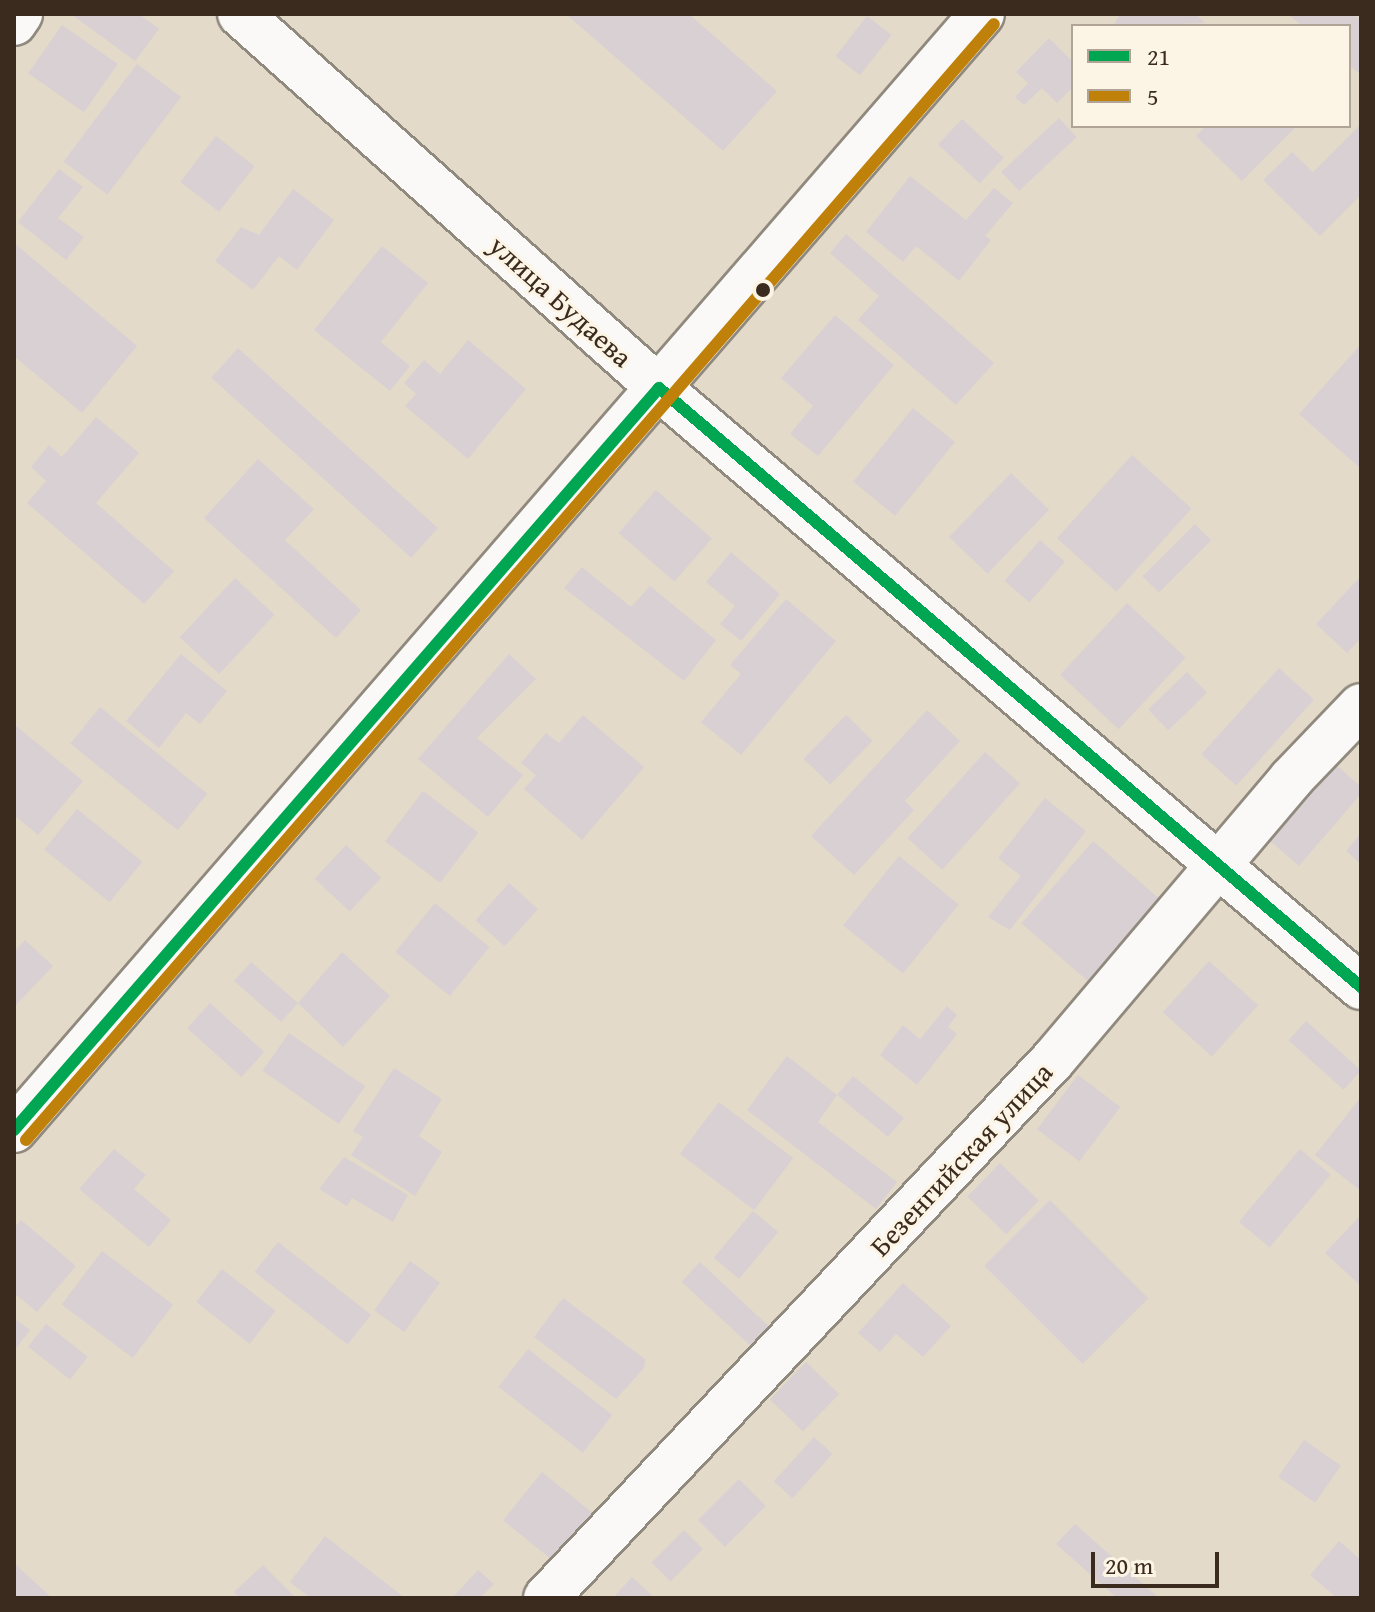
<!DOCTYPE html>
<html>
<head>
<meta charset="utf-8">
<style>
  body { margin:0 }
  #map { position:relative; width:1375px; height:1612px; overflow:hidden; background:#e4dac9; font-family:"Gentium Book Plus",serif }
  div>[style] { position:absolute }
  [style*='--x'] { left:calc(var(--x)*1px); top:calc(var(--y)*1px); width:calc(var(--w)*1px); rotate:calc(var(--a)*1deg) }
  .building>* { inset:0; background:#d9d0d3; transform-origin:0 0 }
  .roads { filter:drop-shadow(2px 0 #90897e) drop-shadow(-2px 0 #90897e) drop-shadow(0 2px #90897e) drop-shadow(0 -2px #90897e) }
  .minor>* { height:44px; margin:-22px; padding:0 22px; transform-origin:22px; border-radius:22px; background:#fbf9f7 }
  .bus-1>* { height:12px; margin:-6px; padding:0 6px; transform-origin:6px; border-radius:6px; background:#00a651 }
  .bus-2>* { height:12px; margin:-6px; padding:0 6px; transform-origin:6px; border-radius:6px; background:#bf8109 }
  .dots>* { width:22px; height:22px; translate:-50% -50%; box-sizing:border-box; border:4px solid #fcf5e5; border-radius:50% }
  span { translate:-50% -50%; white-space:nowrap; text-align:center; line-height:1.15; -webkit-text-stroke:6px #fcf5e5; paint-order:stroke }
  .street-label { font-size:28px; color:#3b2a1e }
  .frame { position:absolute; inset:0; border:16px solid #3b2a1e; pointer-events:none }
  .legend { position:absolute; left:1071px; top:24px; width:280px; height:104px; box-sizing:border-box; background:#fcf5e5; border:2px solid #afa495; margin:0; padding:10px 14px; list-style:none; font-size:24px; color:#3b2a1e }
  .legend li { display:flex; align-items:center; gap:16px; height:40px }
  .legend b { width:40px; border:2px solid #afa495 }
  .scale { position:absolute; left:1091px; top:1552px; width:128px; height:36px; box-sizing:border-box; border:4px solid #3b2a1e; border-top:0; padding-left:10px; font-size:24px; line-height:28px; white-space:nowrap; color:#3b2a1e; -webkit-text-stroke:6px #fcf5e5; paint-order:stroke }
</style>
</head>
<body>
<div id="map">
  <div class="building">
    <div style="clip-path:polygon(71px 14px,139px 14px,159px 29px,135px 61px)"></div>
    <div style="clip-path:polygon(566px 14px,689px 14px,777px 91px,723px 151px)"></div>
    <div style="clip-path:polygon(1120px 14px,1196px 14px,1205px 23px,1113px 26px)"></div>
    <div style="clip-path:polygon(1288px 14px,1354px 14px,1361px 20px,1361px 75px,1349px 65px,1349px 26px,1302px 26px)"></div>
    <div style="left:867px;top:16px;width:31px;height:51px;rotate:38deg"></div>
    <div style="left:62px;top:25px;width:68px;height:59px;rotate:35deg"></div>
    <div style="clip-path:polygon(1049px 38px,1073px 62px,1073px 87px,1057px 103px,1042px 88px,1024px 105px,1015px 97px,1028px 83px,1016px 72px)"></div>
    <div style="left:137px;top:64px;width:55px;height:122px;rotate:37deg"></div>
    <div style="left:1059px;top:118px;width:26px;height:79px;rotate:47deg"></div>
    <div style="left:962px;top:119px;width:57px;height:35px;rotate:43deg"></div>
    <div style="clip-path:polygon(1361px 124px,1361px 195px,1320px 236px,1263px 180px,1292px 152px,1313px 172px)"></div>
    <div style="clip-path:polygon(1206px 126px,1297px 126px,1242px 181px,1196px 136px)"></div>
    <div style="left:216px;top:136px;width:49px;height:58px;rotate:38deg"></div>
    <div style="clip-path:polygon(59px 169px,83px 187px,58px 218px,84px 237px,66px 260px,18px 222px)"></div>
    <div style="clip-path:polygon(910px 176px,966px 220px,994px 188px,1013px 203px,985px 236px,991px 240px,959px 281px,916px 246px,903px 262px,866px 232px)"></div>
    <div style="clip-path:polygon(293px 189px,334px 220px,297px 270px,279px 256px,253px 290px,215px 261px,241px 227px,259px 235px)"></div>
    <div style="clip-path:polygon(846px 234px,994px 363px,956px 405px,858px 320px,879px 296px,830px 253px)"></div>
    <div style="clip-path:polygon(14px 243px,137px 346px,82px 413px,14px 356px)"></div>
    <div style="clip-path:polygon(382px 246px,428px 283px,381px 342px,410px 366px,390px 391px,314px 330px)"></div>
    <div style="clip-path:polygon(835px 315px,894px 365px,818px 456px,790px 434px,813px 406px,781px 378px)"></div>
    <div style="clip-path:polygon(468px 340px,526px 389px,468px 459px,405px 406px,416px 394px,404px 383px,424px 360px,440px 374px)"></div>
    <div style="clip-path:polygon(1361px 344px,1361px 469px,1299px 414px)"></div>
    <div style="left:238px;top:348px;width:269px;height:40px;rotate:42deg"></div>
    <div style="left:913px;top:408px;width:54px;height:95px;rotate:39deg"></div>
    <div style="clip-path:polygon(96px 417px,139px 453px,96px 503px,174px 571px,144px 604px,27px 503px,46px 481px,31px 467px,49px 445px,62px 457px)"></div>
    <div style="left:1132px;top:455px;width:80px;height:112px;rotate:42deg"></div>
    <div style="clip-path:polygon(258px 459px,314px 509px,285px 540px,361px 610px,336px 638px,204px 518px)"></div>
    <div style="left:1011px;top:473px;width:53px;height:89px;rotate:44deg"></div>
    <div style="left:656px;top:490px;width:74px;height:57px;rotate:41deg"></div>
    <div style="left:1195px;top:524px;width:23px;height:74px;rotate:45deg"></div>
    <div style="left:1040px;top:540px;width:33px;height:54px;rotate:41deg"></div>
    <div style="clip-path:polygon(731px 552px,780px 594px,741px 641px,720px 624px,735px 606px,706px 582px)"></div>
    <div style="clip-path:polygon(582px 567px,631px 607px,650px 586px,716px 640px,684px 681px,564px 588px)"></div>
    <div style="clip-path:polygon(1361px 576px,1361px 638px,1347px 653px,1316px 624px)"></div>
    <div style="left:235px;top:578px;width:54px;height:81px;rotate:43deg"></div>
    <div style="clip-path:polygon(786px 599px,836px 641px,741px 755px,701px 722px,741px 674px,730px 665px)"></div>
    <div style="left:1127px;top:603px;width:80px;height:98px;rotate:43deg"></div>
    <div style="clip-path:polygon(181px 654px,227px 691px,200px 724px,186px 713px,159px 748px,126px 721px)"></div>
    <div style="clip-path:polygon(509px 654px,536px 679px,477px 738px,523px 775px,488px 817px,418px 759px)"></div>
    <div style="left:1279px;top:668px;width:47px;height:116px;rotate:42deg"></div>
    <div style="left:1187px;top:672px;width:29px;height:54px;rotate:46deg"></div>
    <div style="left:100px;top:707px;width:138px;height:47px;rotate:39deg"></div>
    <div style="clip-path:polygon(927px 710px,960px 741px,905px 801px,914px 810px,854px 875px,811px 836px)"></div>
    <div style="clip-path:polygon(583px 715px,644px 767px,582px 840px,524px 789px,536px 775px,521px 763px,546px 733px,559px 743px)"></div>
    <div style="left:846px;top:715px;width:37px;height:61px;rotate:44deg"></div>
    <div style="clip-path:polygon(14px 724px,83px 781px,38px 835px,14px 815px)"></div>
    <div style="left:985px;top:752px;width:47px;height:116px;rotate:42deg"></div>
    <div style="clip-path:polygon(1334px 763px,1361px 787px,1361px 794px,1299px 866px,1268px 839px)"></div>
    <div style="left:423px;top:791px;width:69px;height:63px;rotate:37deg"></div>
    <div style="clip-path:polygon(1045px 798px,1086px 831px,1010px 930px,988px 917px,1021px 876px,998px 858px)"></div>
    <div style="left:77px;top:809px;width:84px;height:52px;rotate:39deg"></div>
    <div style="clip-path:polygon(1361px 833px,1361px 864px,1346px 851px)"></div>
    <div style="left:1093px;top:841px;width:89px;height:109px;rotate:41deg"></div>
    <div style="left:346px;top:845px;width:48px;height:46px;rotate:43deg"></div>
    <div style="left:899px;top:856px;width:77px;height:89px;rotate:39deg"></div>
    <div style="left:509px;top:883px;width:39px;height:50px;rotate:42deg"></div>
    <div style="left:435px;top:903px;width:70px;height:63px;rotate:39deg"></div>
    <div style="clip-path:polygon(25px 940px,53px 966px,14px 1007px,14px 952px)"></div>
    <div style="clip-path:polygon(342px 952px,390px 996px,343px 1047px,298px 1003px,281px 1022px,234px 981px,251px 962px,298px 1003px)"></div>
    <div style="left:1209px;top:961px;width:66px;height:69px;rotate:42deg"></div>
    <div style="left:210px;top:1003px;width:73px;height:34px;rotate:42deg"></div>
    <div style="clip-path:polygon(947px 1006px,957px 1015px,948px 1027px,957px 1034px,917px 1085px,880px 1055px,903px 1025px,920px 1039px)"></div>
    <div style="left:1306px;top:1021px;width:74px;height:26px;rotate:42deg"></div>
    <div style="left:289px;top:1033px;width:93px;height:46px;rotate:35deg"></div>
    <div style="clip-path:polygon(787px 1056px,837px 1095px,853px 1076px,904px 1118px,888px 1137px,837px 1095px,818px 1122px,897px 1182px,876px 1209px,747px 1110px)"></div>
    <div style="clip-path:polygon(394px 1068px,442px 1099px,419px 1136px,442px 1152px,415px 1196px,351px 1155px,363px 1137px,353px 1131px)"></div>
    <div style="left:1078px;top:1075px;width:53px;height:68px;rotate:37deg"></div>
    <div style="clip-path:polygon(1361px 1097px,1361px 1191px,1315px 1155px)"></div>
    <div style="left:719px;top:1102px;width:93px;height:65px;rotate:37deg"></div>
    <div style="clip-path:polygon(114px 1149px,146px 1175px,134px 1189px,171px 1220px,149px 1247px,79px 1189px)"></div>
    <div style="left:1300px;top:1149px;width:40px;height:95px;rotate:40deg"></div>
    <div style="clip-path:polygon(344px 1157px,408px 1195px,393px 1222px,352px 1198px,347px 1206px,319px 1189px)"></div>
    <div style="left:1000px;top:1163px;width:54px;height:47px;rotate:44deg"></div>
    <div style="left:1050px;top:1200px;width:139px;height:93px;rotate:45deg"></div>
    <div style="left:753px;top:1211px;width:33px;height:61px;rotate:40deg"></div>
    <div style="clip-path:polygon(1361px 1215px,1361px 1286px,1325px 1253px)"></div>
    <div style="clip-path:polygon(21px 1220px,76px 1266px,37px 1312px,14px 1293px,14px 1228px)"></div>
    <div style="left:278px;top:1242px;width:118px;height:38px;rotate:38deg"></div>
    <div style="left:102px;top:1251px;width:89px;height:67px;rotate:37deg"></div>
    <div style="left:410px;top:1261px;width:37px;height:61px;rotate:36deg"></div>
    <div style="left:700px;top:1262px;width:94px;height:27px;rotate:43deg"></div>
    <div style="left:222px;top:1269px;width:68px;height:42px;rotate:38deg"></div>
    <div style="clip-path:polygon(903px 1283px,951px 1326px,923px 1357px,896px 1334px,880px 1352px,858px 1333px)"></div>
    <div style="clip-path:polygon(563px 1298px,645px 1359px,644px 1368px,616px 1399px,534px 1337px)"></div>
    <div style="clip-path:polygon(14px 1318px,30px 1330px,14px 1351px)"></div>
    <div style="left:46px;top:1324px;width:53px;height:29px;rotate:38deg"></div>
    <div style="left:528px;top:1349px;width:107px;height:48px;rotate:38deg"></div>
    <div style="left:806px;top:1362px;width:46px;height:52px;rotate:44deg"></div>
    <div style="left:814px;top:1437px;width:25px;height:60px;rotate:42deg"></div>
    <div style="left:1304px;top:1440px;width:45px;height:45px;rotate:35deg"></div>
    <div style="left:542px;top:1472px;width:66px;height:62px;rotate:39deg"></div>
    <div style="left:739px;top:1479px;width:38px;height:58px;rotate:45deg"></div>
    <div style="clip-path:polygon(1075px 1524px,1159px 1598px,1117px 1598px,1056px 1544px)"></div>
    <div style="left:684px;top:1530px;width:27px;height:46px;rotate:45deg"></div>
    <div style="clip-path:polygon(325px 1536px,405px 1598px,310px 1598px,290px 1582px)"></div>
    <div style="clip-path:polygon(1339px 1541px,1361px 1560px,1361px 1598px,1337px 1598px,1310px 1575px)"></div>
    <div style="clip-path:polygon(14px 1563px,52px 1598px,14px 1598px)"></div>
    <div style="clip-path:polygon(263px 1565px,296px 1598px,239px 1598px,234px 1592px)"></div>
    <div style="clip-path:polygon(478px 1570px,494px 1584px,480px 1598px,452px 1598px)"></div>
    <div style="clip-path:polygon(632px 1577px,655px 1598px,613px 1598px)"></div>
  </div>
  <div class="roads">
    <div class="minor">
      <div style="--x:240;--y:14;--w:562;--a:41.75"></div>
      <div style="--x:659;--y:388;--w:923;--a:40.47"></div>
      <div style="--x:14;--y:23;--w:11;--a:-56"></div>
      <div style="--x:14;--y:1130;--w:1477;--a:-49.06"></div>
      <div style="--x:546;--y:1598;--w:739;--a:-46.7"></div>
      <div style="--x:1053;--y:1060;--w:368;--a:-49.7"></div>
      <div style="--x:1291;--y:779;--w:101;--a:-46.2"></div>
    </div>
  </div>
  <div class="bus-1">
    <div style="--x:659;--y:388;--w:923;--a:40.47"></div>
    <div style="--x:14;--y:1130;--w:983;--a:-49"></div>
  </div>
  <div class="bus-2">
    <div style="--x:26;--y:1140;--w:1477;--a:-49.06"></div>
  </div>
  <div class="dots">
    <div style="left:763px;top:290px;background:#3b2a1e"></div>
  </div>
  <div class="street-label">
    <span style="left:561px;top:301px;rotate:42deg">улица Будаева</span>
    <span style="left:961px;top:1159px;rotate:-47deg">Безенгийская улица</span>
  </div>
  <div class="frame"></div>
  <ul class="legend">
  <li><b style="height:10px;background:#00a651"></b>21</li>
  <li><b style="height:10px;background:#bf8109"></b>5</li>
  </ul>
  <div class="scale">20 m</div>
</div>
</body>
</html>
